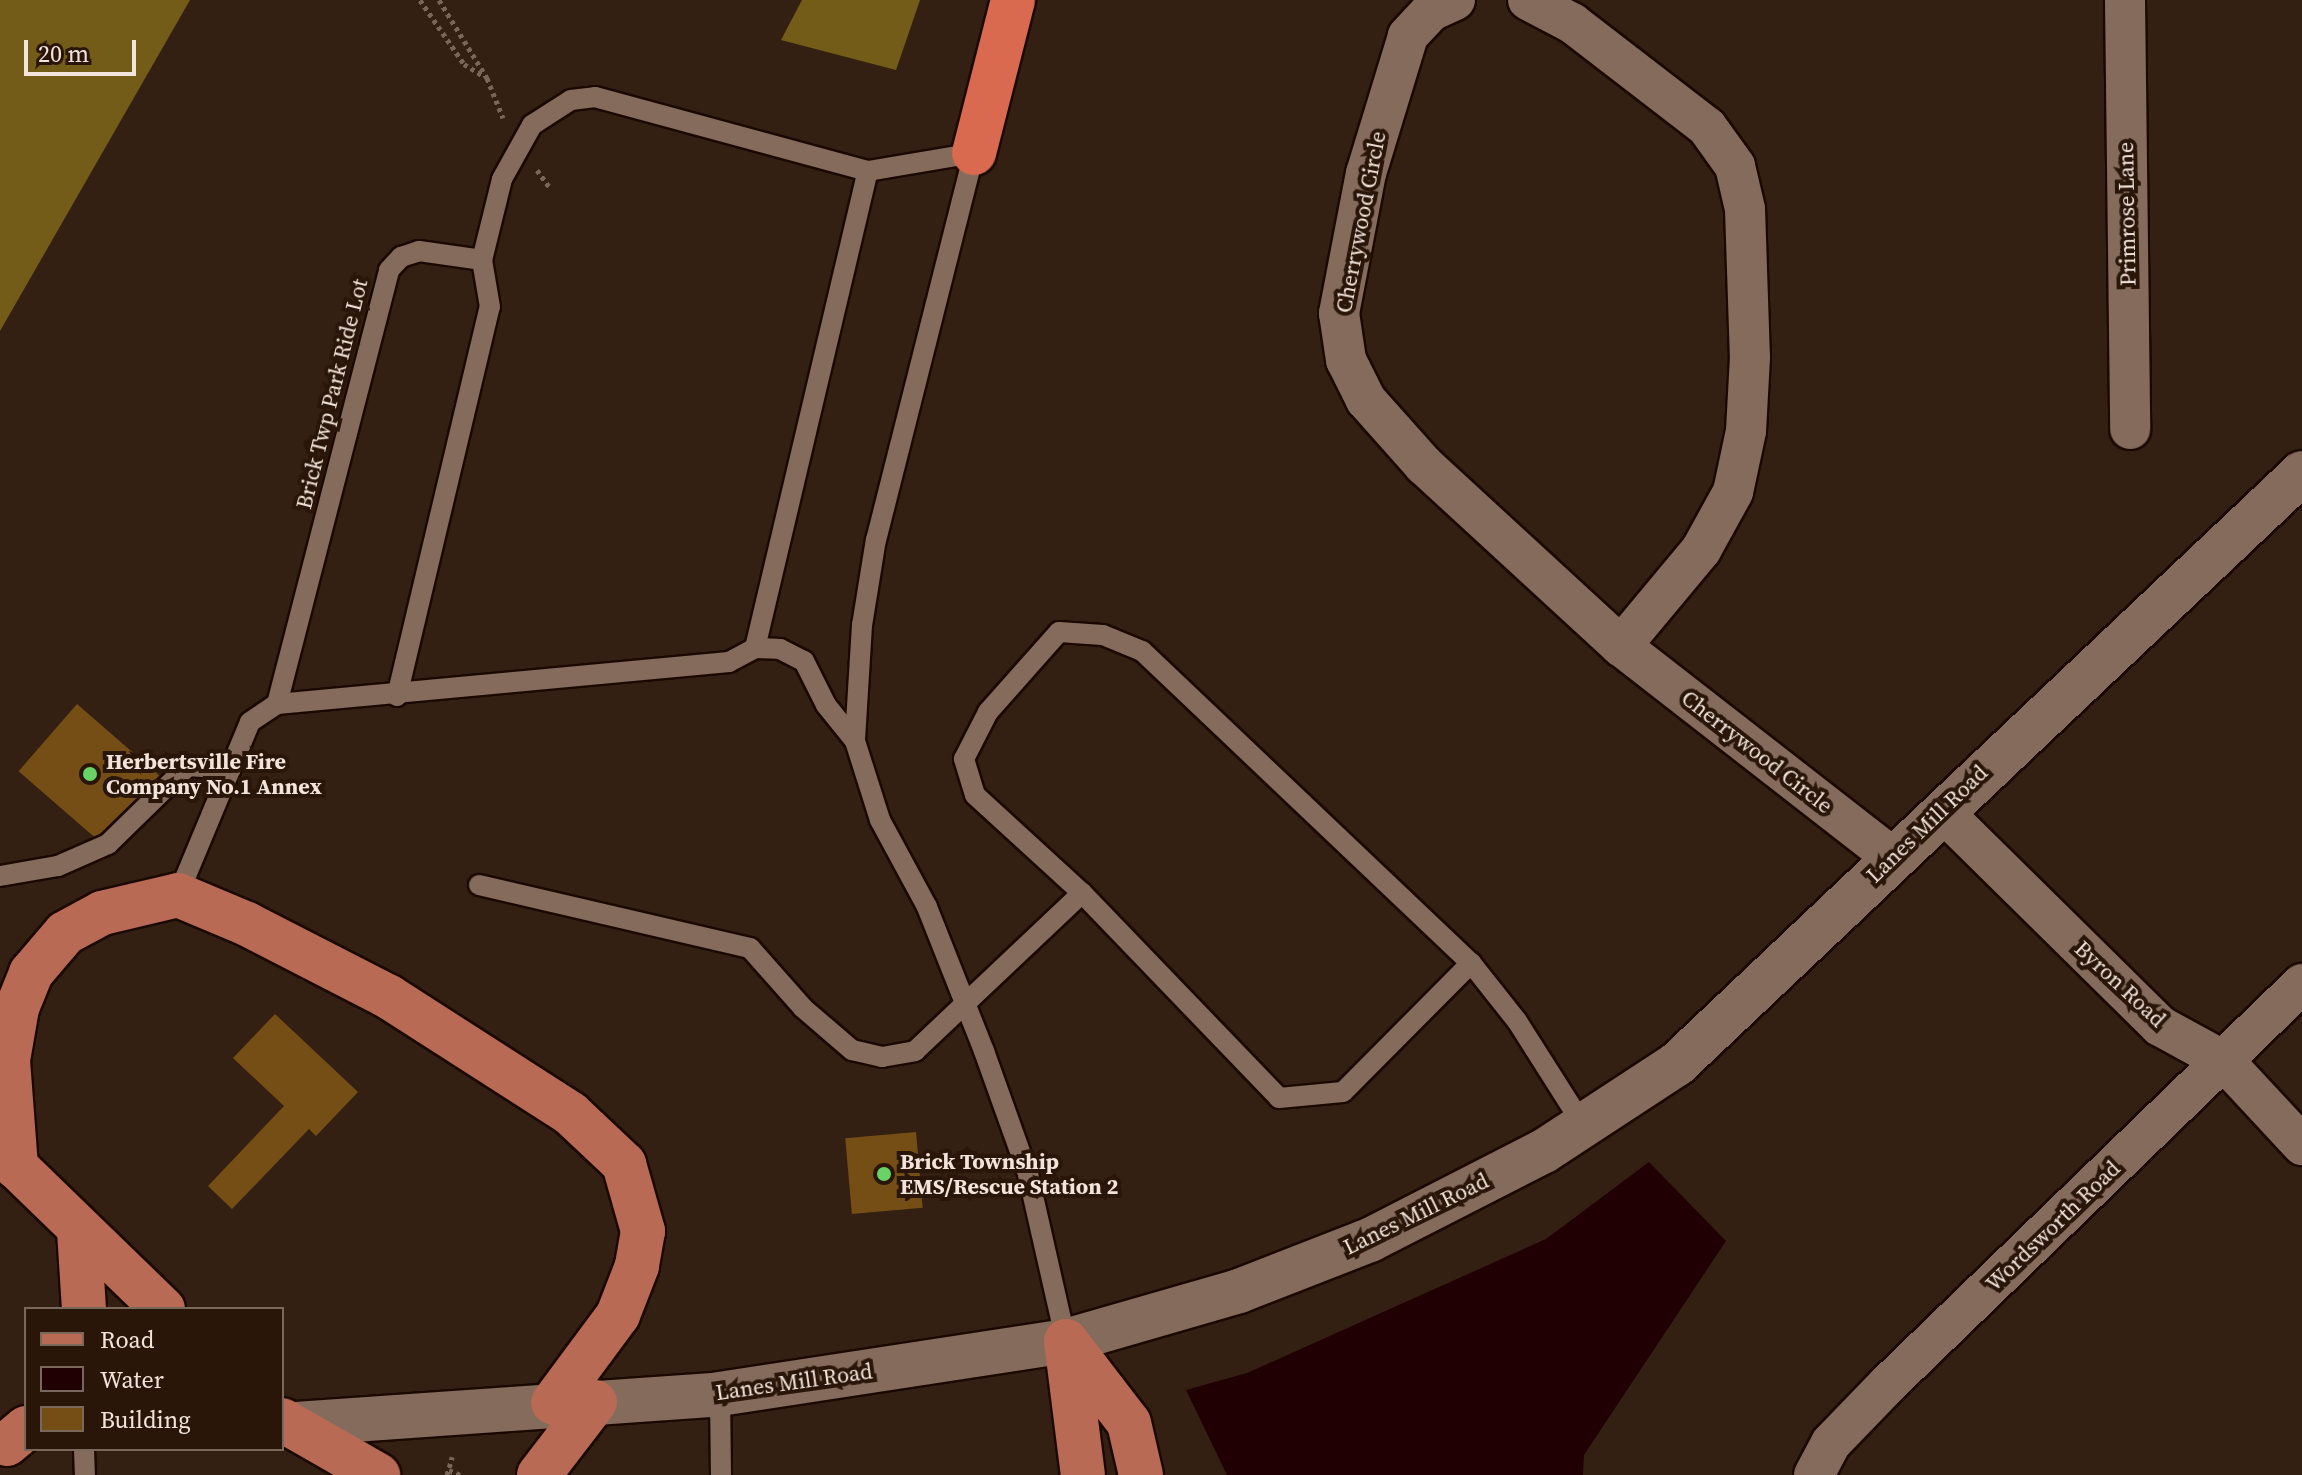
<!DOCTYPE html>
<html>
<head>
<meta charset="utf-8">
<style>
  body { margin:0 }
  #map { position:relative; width:2302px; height:1475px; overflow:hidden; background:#342012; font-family:"Source Serif 4",serif }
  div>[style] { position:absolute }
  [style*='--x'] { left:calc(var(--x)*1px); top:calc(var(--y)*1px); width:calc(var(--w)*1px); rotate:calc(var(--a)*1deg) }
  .forest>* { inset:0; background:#735c18 }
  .water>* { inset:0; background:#210003 }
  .building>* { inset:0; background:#754e15; transform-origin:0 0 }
  .path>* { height:5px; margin-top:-2.5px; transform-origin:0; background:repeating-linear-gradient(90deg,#78665a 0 4px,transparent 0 8px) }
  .roads { filter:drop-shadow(2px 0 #1b0901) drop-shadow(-2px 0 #1b0901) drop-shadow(0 2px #1b0901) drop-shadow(0 -2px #1b0901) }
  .service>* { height:20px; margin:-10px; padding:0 10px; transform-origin:10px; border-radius:10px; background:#846b5c }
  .minor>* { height:40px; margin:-20px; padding:0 20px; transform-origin:20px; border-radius:20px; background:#846b5c }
  .secondary>* { height:44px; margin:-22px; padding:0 22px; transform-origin:22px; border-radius:22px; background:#846b5c }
  .primary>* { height:44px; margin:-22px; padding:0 22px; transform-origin:22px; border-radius:22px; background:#b86a54 }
  .motorway>* { height:44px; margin:-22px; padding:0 22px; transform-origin:22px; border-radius:22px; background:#da6a4f }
  .dots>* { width:22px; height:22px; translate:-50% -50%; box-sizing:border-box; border:4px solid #2a1609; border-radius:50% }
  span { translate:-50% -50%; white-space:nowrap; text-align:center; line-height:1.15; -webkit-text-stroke:8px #2a1609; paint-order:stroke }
  .street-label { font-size:22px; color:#f2e4db }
  .poi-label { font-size:22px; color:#f2e4db; font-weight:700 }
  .left { translate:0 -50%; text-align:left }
  .legend { position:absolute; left:24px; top:1307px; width:260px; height:144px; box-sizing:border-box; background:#2a1609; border:2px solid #7a685d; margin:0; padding:10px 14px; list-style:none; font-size:24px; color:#f2e4db }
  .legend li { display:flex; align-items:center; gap:16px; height:40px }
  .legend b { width:40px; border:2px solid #7a685d }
  .scale { position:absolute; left:24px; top:40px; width:112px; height:36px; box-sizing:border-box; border:4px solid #f2e4db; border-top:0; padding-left:10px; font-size:24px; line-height:28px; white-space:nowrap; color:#f2e4db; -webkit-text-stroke:6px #2a1609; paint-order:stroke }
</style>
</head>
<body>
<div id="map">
  <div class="forest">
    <div style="clip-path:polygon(0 0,190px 0,0 331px)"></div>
    <div style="clip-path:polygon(802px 0,920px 0,896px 70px,781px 40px)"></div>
  </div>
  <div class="water">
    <div style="clip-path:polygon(1649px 1162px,1726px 1241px,1584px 1455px,1583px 1475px,1227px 1475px,1186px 1390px,1247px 1373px,1546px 1239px)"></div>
  </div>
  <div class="building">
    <div style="left:77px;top:704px;width:109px;height:89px;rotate:41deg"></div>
    <div style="clip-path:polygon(275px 1014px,358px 1092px,316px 1136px,309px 1129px,232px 1209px,208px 1186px,284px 1106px,233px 1058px)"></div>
    <div style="left:916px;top:1132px;width:76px;height:71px;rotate:85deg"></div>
  </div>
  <div class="path">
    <div style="--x:420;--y:0;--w:78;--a:55.5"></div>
    <div style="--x:464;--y:64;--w:22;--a:32"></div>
    <div style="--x:439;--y:0;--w:92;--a:58.4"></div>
    <div style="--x:487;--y:78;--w:43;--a:68.2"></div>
    <div style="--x:537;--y:170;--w:22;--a:54"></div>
    <div style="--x:449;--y:1470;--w:12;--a:24"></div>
    <div style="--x:447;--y:1475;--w:19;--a:-74"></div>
  </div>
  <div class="roads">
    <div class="service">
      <div style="--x:755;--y:648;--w:490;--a:-76.7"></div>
      <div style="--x:397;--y:696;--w:400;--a:-76.6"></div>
      <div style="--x:490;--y:307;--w:48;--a:-99.7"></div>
      <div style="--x:277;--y:704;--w:448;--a:-75.5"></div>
      <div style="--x:389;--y:270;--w:18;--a:-47"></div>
      <div style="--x:401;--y:257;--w:19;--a:-18"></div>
      <div style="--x:419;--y:251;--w:64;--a:8.1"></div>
      <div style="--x:482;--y:260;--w:83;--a:-76.1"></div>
      <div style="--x:502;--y:179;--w:62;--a:-60.9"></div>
      <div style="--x:532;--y:125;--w:46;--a:-32.7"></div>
      <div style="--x:571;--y:100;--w:24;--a:-7"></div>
      <div style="--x:595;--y:97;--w:283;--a:15.2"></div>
      <div style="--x:868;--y:171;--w:108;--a:-9.6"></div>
      <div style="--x:974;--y:153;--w:398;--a:104.2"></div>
      <div style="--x:876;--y:539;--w:87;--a:99.2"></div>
      <div style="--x:862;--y:625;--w:116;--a:93.5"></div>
      <div style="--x:0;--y:876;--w:59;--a:-9.8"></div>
      <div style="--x:58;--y:866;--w:55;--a:-23.7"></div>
      <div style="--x:108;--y:844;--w:112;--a:-44.3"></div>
      <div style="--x:188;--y:766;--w:43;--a:4"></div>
      <div style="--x:479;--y:885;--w:278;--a:13.1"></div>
      <div style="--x:750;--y:948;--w:80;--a:48.5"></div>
      <div style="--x:803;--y:1008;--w:65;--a:40.6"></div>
      <div style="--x:852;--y:1050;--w:31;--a:13"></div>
      <div style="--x:882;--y:1057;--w:34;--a:-10"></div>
      <div style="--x:915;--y:1051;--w:230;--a:-43.4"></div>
      <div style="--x:1082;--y:893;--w:145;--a:-137.5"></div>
      <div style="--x:975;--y:795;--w:38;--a:-107"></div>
      <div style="--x:964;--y:759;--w:53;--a:-62.9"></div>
      <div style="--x:988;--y:712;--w:107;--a:-48.4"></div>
      <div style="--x:1059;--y:632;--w:44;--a:3.9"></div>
      <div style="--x:1103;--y:635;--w:42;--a:22.3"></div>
      <div style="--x:1142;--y:651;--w:453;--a:43.5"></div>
      <div style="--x:1471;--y:963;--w:74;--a:51.6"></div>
      <div style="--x:1517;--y:1021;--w:123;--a:57.6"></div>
      <div style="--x:1082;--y:893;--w:284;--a:46.1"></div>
      <div style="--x:1279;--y:1098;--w:64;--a:-5.4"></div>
      <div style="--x:1343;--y:1092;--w:182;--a:-45.2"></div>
      <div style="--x:178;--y:895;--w:187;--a:-67.4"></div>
      <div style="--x:250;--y:722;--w:32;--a:-34"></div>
      <div style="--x:277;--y:704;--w:454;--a:-5.3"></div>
      <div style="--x:729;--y:662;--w:30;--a:-28"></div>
      <div style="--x:755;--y:648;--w:25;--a:2"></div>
      <div style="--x:780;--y:649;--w:27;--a:27"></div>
      <div style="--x:804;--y:661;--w:49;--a:63.4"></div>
      <div style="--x:826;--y:705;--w:46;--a:51.1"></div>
      <div style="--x:855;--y:741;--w:83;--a:72.4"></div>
      <div style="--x:880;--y:820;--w:99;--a:61.6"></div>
      <div style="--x:927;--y:907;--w:155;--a:68.4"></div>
      <div style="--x:984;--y:1051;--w:131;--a:70.3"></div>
      <div style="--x:1028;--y:1174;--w:171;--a:77.2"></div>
      <div style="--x:720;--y:1394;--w:81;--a:89.3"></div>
      <div style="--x:84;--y:1449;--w:26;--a:88"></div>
    </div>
    <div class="minor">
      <div style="--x:1455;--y:0;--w:26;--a:155"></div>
      <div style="--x:1431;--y:11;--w:34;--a:133"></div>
      <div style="--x:1408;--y:36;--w:143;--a:107"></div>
      <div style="--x:1366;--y:173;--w:143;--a:100.9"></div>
      <div style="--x:1339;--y:313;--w:48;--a:81.5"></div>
      <div style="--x:1346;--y:360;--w:45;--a:63.4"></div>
      <div style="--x:1366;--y:400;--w:87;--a:48.3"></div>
      <div style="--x:1424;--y:465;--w:268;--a:42.6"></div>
      <div style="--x:1621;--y:646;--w:343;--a:37.9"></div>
      <div style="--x:1528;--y:0;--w:50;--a:27.6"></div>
      <div style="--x:1572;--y:23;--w:170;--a:37.6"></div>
      <div style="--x:1707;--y:127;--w:48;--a:54.3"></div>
      <div style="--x:1735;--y:166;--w:44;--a:76.9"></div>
      <div style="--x:1745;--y:209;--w:148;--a:88.1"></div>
      <div style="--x:1750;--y:357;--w:74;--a:93.1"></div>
      <div style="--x:1746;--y:431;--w:62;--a:102"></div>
      <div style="--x:1733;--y:492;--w:66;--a:118.9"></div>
      <div style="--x:1701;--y:550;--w:125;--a:129.8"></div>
      <div style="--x:2125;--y:0;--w:429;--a:89.3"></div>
      <div style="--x:1944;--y:813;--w:303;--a:44.6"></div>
      <div style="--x:2160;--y:1026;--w:73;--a:28.7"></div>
      <div style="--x:2224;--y:1061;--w:115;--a:47.1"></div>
      <div style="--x:1814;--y:1475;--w:36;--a:-62"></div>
      <div style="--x:1831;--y:1443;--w:81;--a:-46"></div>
      <div style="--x:1887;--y:1385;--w:577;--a:-44.02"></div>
    </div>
    <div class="secondary">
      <div style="--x:282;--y:1425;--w:439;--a:-4"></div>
      <div style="--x:720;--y:1394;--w:350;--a:-8.7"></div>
      <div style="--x:1066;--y:1341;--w:180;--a:-16.1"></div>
      <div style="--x:1239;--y:1291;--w:141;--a:-21.3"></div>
      <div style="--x:1370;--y:1240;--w:195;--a:-27.1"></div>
      <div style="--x:1544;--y:1151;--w:159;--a:-33.2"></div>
      <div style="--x:1677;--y:1064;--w:860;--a:-43.4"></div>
    </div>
    <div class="primary">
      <div style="--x:0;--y:1151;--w:227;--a:44.1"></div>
      <div style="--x:16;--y:1167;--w:107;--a:-94.3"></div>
      <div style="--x:8;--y:1060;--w:53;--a:-80.2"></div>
      <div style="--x:17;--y:1008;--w:38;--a:-68"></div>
      <div style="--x:31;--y:973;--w:52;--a:-49.6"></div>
      <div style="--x:65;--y:933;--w:42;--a:-28.4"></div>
      <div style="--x:102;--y:913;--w:78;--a:-13.3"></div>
      <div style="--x:178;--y:895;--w:75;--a:22.8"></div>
      <div style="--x:247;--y:924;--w:160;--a:27.2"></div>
      <div style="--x:389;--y:997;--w:216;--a:32.7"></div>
      <div style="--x:571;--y:1114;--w:73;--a:43.3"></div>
      <div style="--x:624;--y:1164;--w:70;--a:74.2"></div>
      <div style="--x:643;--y:1231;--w:36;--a:100"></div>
      <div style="--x:637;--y:1266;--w:53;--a:111.2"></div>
      <div style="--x:618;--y:1315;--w:109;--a:126.5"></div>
      <div style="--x:79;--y:1230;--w:79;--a:86.4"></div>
      <div style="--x:1066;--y:1341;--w:103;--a:52.5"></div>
      <div style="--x:1129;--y:1423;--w:53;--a:77"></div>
      <div style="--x:1066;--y:1341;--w:135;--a:82.8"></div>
      <div style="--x:282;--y:1420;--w:111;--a:29.8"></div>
      <div style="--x:7;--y:1444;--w:25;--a:-40"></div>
      <div style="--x:539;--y:1475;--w:92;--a:-52.5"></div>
    </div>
    <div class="motorway">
      <div style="--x:974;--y:153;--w:158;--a:-75.7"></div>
    </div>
  </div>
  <div class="dots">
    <div style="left:90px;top:774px;background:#68d465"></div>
    <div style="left:884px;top:1174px;background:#68d465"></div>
  </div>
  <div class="street-label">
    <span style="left:2127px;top:214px;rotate:-91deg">Primrose Lane</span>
    <span style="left:1361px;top:222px;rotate:-79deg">Cherrywood Circle</span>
    <span style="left:332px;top:394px;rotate:-76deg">Brick Twp Park Ride Lot</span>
    <span style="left:1757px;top:752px;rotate:38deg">Cherrywood Circle</span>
    <span style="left:1927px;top:824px;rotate:-44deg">Lanes Mill Road</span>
    <span style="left:2120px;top:984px;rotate:43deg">Byron Road</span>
    <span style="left:1416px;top:1214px;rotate:-26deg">Lanes Mill Road</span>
    <span style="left:2053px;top:1226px;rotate:-44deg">Wordsworth Road</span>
    <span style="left:794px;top:1382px;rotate:-8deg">Lanes Mill Road</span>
  </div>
  <div class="poi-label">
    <span class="left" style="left:106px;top:774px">Herbertsville Fire<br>Company No.1 Annex</span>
    <span class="left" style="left:900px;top:1174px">Brick Township<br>EMS/Rescue Station 2</span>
  </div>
  <ul class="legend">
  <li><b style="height:10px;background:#b86a54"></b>Road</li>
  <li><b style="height:22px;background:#210003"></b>Water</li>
  <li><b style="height:22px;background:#754e15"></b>Building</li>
  </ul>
  <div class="scale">20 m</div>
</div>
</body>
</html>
